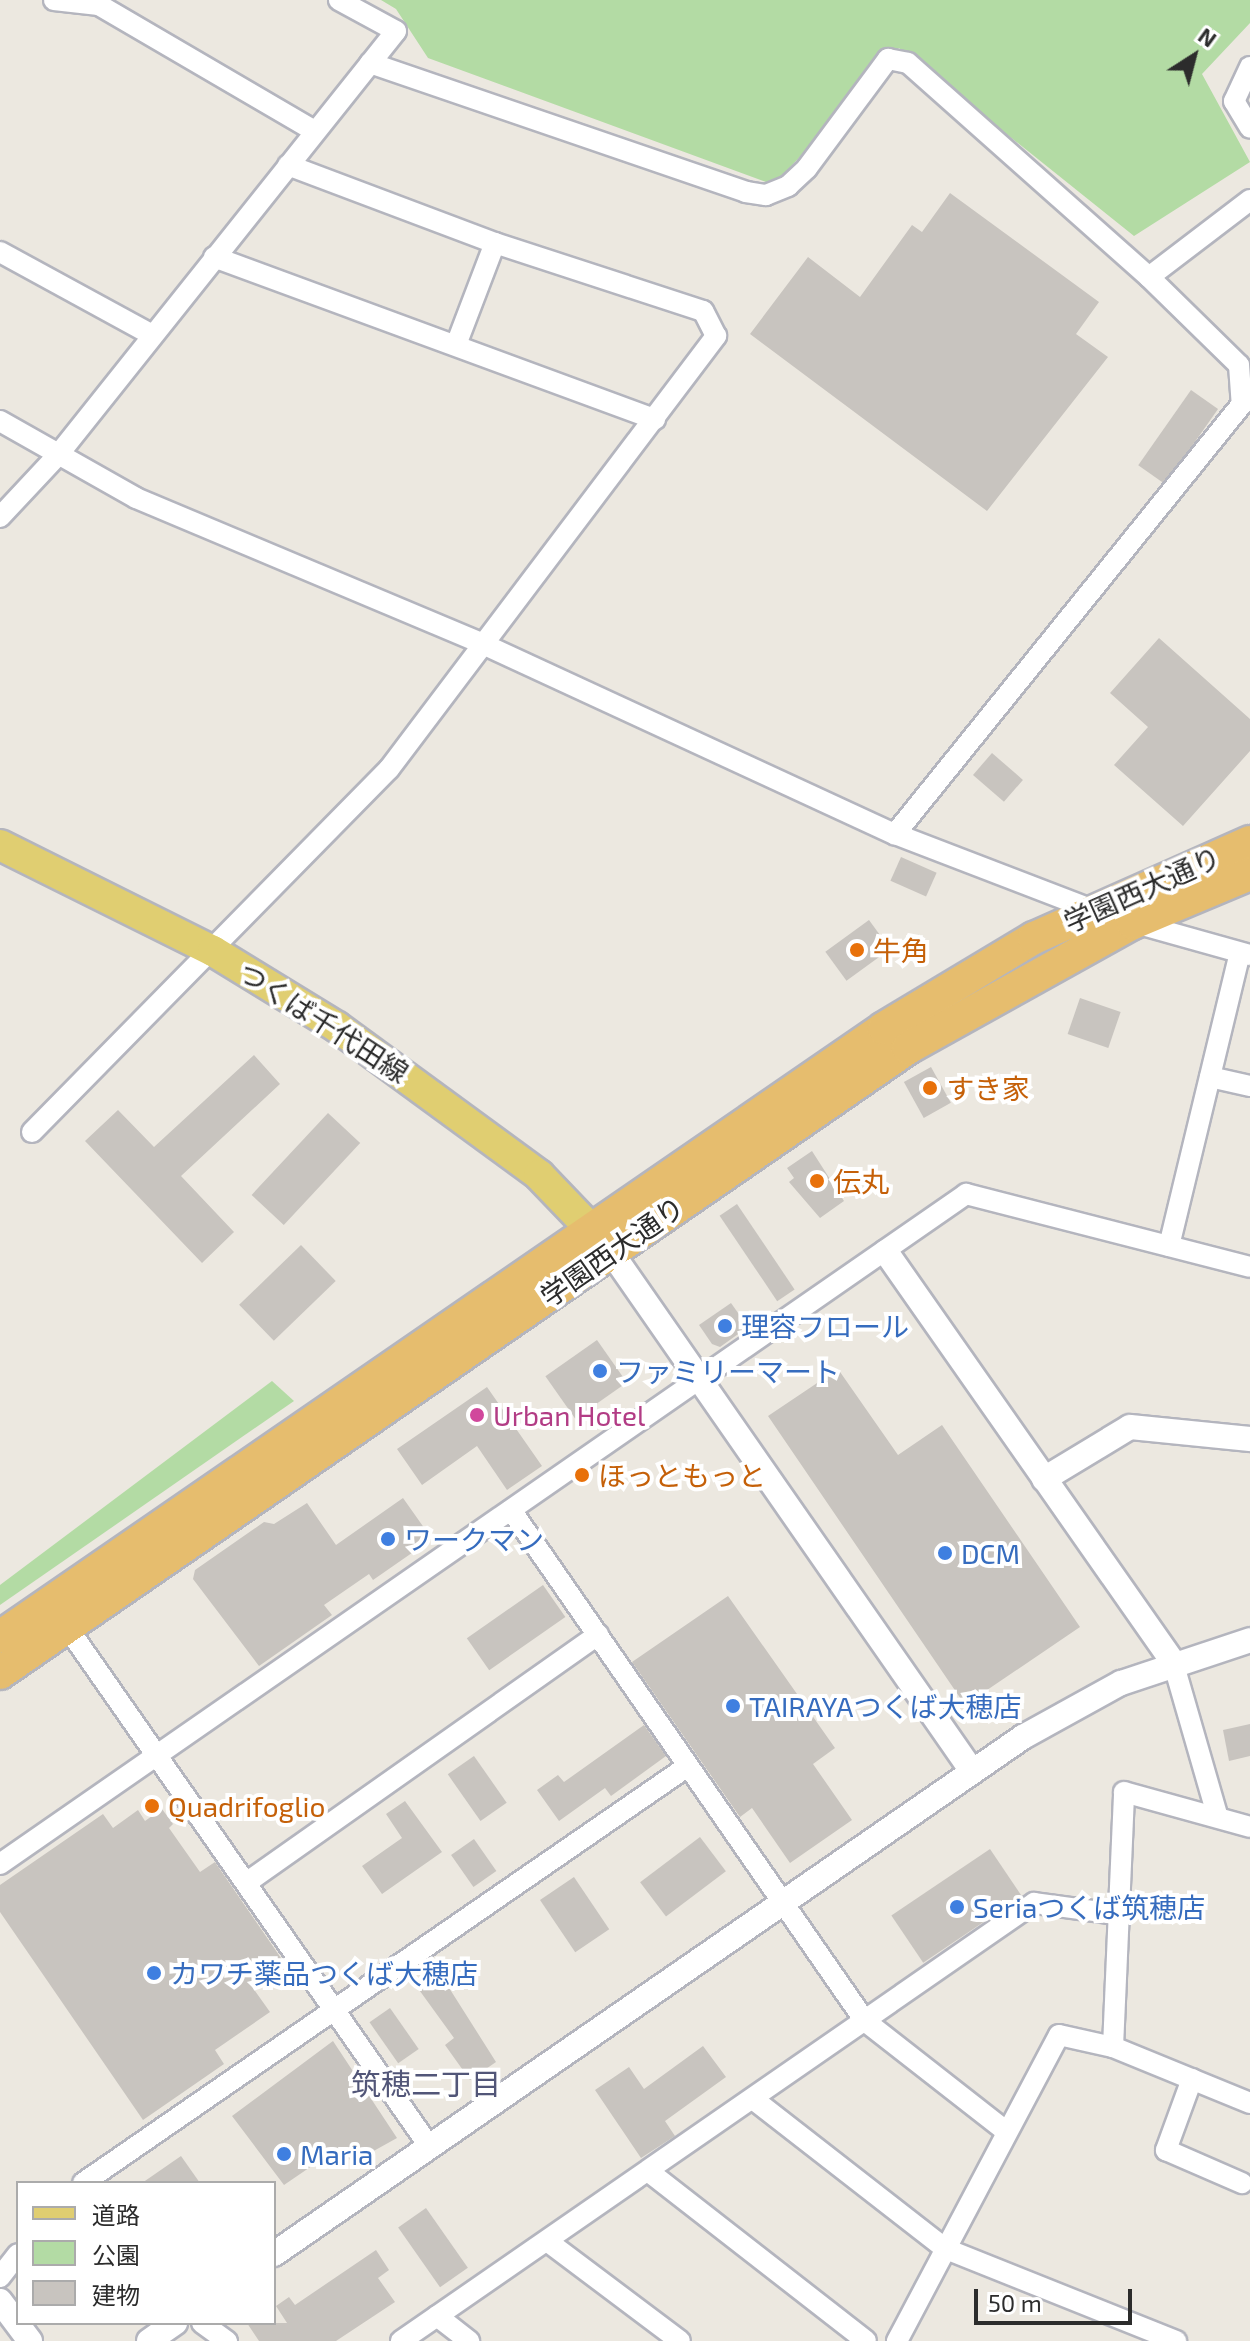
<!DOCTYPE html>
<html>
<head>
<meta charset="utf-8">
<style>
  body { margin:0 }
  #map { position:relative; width:1250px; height:2341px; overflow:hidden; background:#ece8e0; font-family:"Exo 2","Noto Sans JP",sans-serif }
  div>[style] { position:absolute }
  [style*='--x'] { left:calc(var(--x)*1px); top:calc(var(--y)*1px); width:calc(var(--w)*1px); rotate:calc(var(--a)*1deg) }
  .green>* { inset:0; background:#b3dba4 }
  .building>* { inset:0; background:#c8c4bf; transform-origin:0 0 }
  .roads { filter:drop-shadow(2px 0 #b4b5be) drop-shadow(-2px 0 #b4b5be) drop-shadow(0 2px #b4b5be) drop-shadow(0 -2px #b4b5be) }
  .minor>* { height:20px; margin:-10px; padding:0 10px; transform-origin:10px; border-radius:10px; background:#fff }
  .tertiary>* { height:24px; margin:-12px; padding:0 12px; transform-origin:12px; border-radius:12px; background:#fff }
  .primary>* { height:30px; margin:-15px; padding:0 15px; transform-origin:15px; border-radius:15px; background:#e0ce71 }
  .trunk>* { height:32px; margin:-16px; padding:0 16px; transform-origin:16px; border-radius:16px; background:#e6bd6e }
  .dots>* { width:22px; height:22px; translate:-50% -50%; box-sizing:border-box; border:4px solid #fff; border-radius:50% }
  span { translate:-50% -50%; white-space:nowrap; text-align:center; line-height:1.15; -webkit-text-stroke:8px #fff; paint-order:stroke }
  .street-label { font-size:28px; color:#2c2c2c }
  .food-label { font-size:28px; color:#c56008 }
  .left { translate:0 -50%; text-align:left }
  .shop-label { font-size:28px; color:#366cbe }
  .hotel-label { font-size:28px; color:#b23c85 }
  .neighbourhood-label { font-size:30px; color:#525678 }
  .legend { position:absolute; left:16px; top:2181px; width:260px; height:144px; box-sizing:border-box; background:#fff; border:2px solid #ababab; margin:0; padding:10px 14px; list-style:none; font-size:24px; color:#2c2c2c }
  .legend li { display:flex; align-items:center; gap:16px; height:40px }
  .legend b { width:40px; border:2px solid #ababab }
  .north { position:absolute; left:1154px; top:16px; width:80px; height:80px; -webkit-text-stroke:6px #fff; paint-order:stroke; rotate:36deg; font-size:22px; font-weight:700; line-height:32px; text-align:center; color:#2c2c2c }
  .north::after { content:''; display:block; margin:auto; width:28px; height:36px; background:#2c2c2c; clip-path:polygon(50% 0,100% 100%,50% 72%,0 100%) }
  .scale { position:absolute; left:974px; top:2289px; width:158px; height:36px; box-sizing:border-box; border:4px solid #2c2c2c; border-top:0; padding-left:10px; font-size:24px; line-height:28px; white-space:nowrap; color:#2c2c2c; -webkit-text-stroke:6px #fff; paint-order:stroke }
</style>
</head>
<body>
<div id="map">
  <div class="green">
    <div style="clip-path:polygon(381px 0,1250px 0,1250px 23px,1202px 74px,1250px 162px,1134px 236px,899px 48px,774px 185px,428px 58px,396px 9px)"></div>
    <div style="clip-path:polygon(272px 1381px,294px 1401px,0 1605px,0 1585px)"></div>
  </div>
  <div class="building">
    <div style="clip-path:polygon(950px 193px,1099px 302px,1076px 334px,1108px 357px,987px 511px,750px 334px,808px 257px,860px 297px,912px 225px,922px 232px)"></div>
    <div style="left:1191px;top:390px;width:33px;height:92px;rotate:35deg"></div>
    <div style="clip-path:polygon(1159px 638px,1250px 719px,1250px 751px,1183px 826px,1114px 765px,1148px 727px,1110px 693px)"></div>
    <div style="left:992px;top:753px;width:41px;height:29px;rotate:41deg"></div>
    <div style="left:901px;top:857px;width:39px;height:26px;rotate:24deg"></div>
    <div style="left:869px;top:920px;width:36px;height:54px;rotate:54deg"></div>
    <div style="left:1080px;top:998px;width:43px;height:38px;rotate:19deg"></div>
    <div style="clip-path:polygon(254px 1055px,280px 1084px,181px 1176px,234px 1232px,202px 1263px,85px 1141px,118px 1110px,154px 1147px)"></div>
    <div style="left:931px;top:1067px;width:41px;height:31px;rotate:61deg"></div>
    <div style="left:328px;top:1113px;width:44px;height:112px;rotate:43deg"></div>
    <div style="clip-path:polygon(812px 1151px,844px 1201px,820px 1218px,789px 1182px,794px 1178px,787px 1168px)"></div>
    <div style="left:737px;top:1204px;width:103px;height:21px;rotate:56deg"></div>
    <div style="left:301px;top:1245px;width:50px;height:86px;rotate:46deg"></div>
    <div style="clip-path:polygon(731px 1303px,748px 1327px,720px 1347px,712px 1344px,699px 1325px)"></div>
    <div style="left:597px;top:1340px;width:52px;height:63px;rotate:55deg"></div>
    <div style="clip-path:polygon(838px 1369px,898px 1455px,942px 1425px,1080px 1627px,965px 1705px,768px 1416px)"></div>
    <div style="clip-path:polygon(487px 1387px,542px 1466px,507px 1490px,477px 1446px,422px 1485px,397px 1449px)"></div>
    <div style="clip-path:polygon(403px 1498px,432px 1539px,373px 1580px,369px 1574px,324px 1605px,332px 1615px,259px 1666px,193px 1579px,195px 1570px,264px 1522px,274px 1524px,307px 1503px,336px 1545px)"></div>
    <div style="left:543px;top:1585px;width:39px;height:93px;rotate:55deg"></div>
    <div style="clip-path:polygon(728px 1596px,835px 1748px,813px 1764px,852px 1820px,790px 1863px,752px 1808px,740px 1817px,632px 1662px)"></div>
    <div style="clip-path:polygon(1250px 1724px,1250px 1756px,1229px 1761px,1223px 1730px)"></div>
    <div style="clip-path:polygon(644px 1725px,666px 1756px,611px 1796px,605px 1788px,559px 1821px,537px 1790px,558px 1775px,564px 1782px)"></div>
    <div style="left:474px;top:1756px;width:57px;height:32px;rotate:55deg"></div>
    <div style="clip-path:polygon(405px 1801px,442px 1852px,382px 1894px,362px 1866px,402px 1838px,386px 1814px)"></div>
    <div style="clip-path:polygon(162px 1809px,173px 1824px,169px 1828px,200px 1872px,215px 1862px,283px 1961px,250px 1984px,270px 2012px,215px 2050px,224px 2064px,143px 2120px,0 1912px,0 1885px,103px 1814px,113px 1828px,138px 1810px,145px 1821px)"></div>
    <div style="left:700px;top:1837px;width:43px;height:75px;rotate:53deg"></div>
    <div style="left:474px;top:1839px;width:39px;height:28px;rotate:55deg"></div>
    <div style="left:990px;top:1849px;width:57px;height:119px;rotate:56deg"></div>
    <div style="left:574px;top:1877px;width:63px;height:41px;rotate:56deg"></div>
    <div style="clip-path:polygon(439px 1972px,496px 2062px,470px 2080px,445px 2045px,454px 2038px,417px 1987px)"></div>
    <div style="left:390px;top:2008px;width:50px;height:25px;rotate:55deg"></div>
    <div style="clip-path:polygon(333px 2041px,397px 2138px,352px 2163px,347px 2156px,328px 2168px,322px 2159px,284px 2185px,232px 2116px)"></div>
    <div style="clip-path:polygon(703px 2046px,726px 2077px,665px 2121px,675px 2136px,641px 2158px,595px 2090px,629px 2067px,644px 2089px)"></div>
    <div style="clip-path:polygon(181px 2156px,200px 2183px,142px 2183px)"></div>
    <div style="left:426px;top:2208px;width:73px;height:34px;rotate:55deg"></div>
    <div style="clip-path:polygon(376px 2250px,389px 2270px,378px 2278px,395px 2302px,336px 2341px,259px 2341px,247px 2323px,287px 2323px,276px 2306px,289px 2297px,295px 2305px)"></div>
  </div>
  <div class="roads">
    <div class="minor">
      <div style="--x:54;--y:0;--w:45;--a:6.3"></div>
      <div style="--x:99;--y:5;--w:250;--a:30.3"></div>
      <div style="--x:370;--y:63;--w:398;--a:18.9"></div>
      <div style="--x:746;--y:192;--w:20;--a:9"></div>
      <div style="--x:766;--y:195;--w:24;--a:-22"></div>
      <div style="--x:788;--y:186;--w:26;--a:-43"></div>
      <div style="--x:807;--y:168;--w:136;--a:-53.4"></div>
      <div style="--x:888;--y:59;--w:20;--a:11"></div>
      <div style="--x:908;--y:63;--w:322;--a:41.6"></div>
      <div style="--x:1149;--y:277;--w:126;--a:44.4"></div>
      <div style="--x:1239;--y:365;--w:39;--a:86"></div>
      <div style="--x:1242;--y:404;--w:553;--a:128.9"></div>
      <div style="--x:1250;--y:67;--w:38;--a:115"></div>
      <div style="--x:1234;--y:101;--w:31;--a:59"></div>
      <div style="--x:0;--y:252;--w:173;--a:28.6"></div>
      <div style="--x:214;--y:257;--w:470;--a:20.2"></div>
      <div style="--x:1149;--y:277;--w:127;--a:-37.3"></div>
      <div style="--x:456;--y:345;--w:109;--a:-69.1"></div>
      <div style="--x:0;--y:421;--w:156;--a:29.5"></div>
      <div style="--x:136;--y:498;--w:376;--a:22.8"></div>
      <div style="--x:483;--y:644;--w:454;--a:24.8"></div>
      <div style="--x:895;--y:834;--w:217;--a:21"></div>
      <div style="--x:0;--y:517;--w:85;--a:-46.9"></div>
      <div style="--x:58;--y:455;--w:542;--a:-51.44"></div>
      <div style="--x:396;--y:31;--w:65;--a:-151.5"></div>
      <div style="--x:1132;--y:922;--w:123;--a:15.6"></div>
      <div style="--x:1210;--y:1077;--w:41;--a:12.7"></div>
      <div style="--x:32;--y:1132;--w:509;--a:-45.48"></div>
      <div style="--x:389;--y:769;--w:543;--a:-52.94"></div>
      <div style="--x:716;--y:336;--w:28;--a:-117"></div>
      <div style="--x:703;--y:311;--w:219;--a:-161.9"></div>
      <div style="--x:495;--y:243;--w:221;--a:-159.4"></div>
      <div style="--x:1169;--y:1246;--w:301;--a:-76.4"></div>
      <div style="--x:511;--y:1510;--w:622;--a:55.29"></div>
      <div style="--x:865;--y:2021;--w:180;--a:38"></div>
      <div style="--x:67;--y:1627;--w:633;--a:55.1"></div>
      <div style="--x:1173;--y:1662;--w:158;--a:73.9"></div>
      <div style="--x:0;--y:1864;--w:1176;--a:-34.74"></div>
      <div style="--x:966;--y:1194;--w:293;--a:14.4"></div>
      <div style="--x:246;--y:1883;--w:431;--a:-35.2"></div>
      <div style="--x:1113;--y:2047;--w:255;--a:-87.5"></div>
      <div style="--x:1124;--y:1792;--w:131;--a:15.5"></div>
      <div style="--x:1192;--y:2079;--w:76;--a:110.1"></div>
      <div style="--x:1166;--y:2150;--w:83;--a:23.5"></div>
      <div style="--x:753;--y:2099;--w:244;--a:37.9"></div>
      <div style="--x:946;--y:2249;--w:248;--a:21.8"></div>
      <div style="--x:648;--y:2171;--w:276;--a:37.9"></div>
      <div style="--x:83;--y:2183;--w:735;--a:-34.58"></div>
      <div style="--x:547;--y:2241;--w:166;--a:36.9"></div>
      <div style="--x:0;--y:2277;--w:29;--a:-52"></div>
      <div style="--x:437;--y:2316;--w:41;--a:38"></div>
      <div style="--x:202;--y:2323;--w:31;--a:36"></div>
      <div style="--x:401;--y:2341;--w:770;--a:-34.68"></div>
      <div style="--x:1034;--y:1903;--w:83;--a:7.6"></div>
      <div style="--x:897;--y:2341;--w:346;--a:-62.1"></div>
      <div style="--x:1059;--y:2035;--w:55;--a:12.5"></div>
      <div style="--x:1113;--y:2047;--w:148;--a:22.2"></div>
    </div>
    <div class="tertiary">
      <div style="--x:611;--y:1252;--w:632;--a:55.18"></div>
      <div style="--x:886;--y:1252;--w:500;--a:55.01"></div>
      <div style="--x:1044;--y:1479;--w:100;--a:-31.2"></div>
      <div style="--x:1130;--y:1427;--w:121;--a:5.7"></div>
      <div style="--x:274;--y:2254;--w:910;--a:-34.62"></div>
      <div style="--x:1023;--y:1737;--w:112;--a:-28.9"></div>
      <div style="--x:1121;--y:1683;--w:136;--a:-18.4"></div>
      <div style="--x:0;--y:2301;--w:50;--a:53.1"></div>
      <div style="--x:149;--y:2341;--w:32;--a:-35"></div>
    </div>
    <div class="primary">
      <div style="--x:0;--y:845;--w:238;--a:26.5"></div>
      <div style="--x:213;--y:951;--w:145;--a:31.5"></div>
      <div style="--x:337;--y:1027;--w:250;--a:36.2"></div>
      <div style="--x:539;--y:1175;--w:100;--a:46.2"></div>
    </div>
    <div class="trunk">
      <div style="--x:0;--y:1637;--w:1073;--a:-34.56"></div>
      <div style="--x:884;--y:1028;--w:175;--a:-31"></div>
      <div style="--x:1034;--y:938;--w:236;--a:-24"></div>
      <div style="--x:0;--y:1673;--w:1102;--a:-34.54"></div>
      <div style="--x:908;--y:1048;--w:257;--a:-29.1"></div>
      <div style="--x:1133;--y:923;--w:127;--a:-22.7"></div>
    </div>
  </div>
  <div class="dots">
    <div style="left:857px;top:950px;background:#e8710a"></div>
    <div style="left:930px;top:1088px;background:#e8710a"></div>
    <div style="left:817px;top:1181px;background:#e8710a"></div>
    <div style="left:725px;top:1326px;background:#3f7fe0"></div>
    <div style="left:600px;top:1371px;background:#3f7fe0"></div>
    <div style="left:477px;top:1415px;background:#d1479c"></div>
    <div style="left:582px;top:1475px;background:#e8710a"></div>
    <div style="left:388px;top:1539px;background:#3f7fe0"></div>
    <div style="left:945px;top:1553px;background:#3f7fe0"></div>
    <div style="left:733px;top:1706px;background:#3f7fe0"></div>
    <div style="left:152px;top:1806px;background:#e8710a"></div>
    <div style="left:957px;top:1907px;background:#3f7fe0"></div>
    <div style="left:154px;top:1973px;background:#3f7fe0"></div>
    <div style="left:284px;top:2154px;background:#3f7fe0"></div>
  </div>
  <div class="street-label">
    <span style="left:1142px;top:889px;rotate:-24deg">学園西大通り</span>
    <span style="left:324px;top:1022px;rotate:33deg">つくば千代田線</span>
    <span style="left:612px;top:1251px;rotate:-35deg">学園西大通り</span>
  </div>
  <div class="food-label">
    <span class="left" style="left:873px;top:950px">牛角</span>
    <span class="left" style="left:946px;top:1088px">すき家</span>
    <span class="left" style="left:833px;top:1181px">伝丸</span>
    <span class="left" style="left:598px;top:1475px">ほっともっと</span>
    <span class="left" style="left:168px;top:1806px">Quadrifoglio</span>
  </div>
  <div class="shop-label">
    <span class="left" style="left:741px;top:1326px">理容フロール</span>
    <span class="left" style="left:616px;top:1371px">ファミリーマート</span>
    <span class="left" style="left:404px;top:1539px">ワークマン</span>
    <span class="left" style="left:961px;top:1553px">DCM</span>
    <span class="left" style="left:749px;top:1706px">TAIRAYAつくば大穂店</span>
    <span class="left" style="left:973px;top:1907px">Seriaつくば筑穂店</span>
    <span class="left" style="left:170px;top:1973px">カワチ薬品つくば大穂店</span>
    <span class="left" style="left:300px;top:2154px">Maria</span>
  </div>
  <div class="hotel-label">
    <span class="left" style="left:493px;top:1415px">Urban Hotel</span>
  </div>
  <div class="neighbourhood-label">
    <span style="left:426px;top:2083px">筑穂二丁目</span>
  </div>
  <ul class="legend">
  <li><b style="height:10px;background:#e0ce71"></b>道路</li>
  <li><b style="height:22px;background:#b3dba4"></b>公園</li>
  <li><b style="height:22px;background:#c8c4bf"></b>建物</li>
  </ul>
  <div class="north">N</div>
  <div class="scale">50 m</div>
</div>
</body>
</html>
